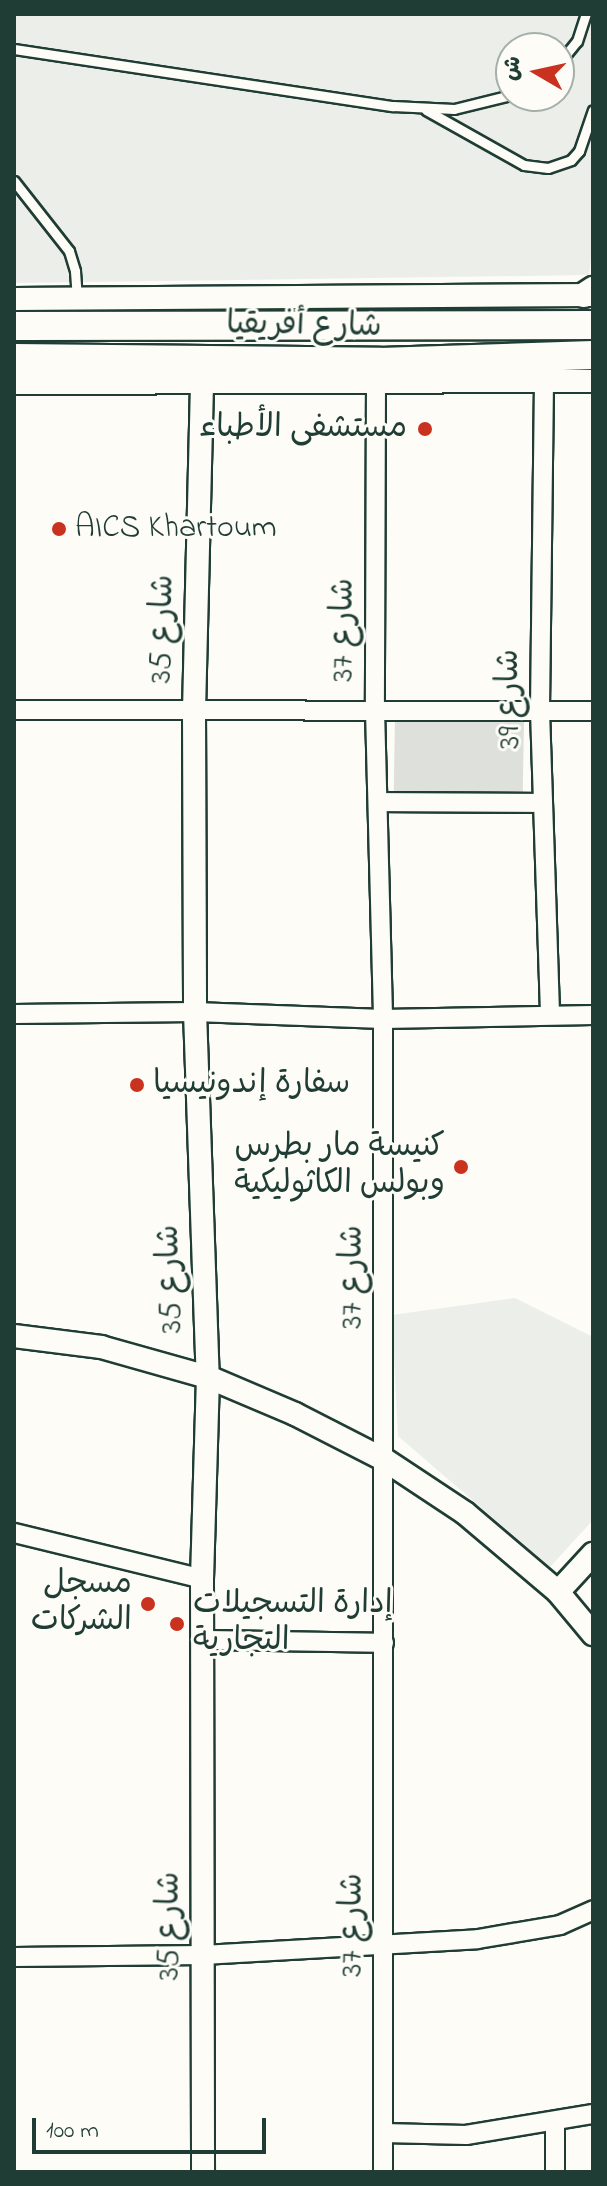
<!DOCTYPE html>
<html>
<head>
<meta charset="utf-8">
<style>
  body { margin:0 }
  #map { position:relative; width:607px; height:2186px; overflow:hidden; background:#fdfcf7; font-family:"Indie Flower","Playpen Sans Arabic",sans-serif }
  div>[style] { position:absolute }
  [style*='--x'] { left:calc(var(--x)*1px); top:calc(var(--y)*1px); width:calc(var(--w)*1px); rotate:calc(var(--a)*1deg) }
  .built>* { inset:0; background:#eceee9 }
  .green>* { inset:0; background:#dde0db; transform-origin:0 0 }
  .roads { filter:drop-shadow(2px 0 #1f3d34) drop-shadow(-2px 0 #1f3d34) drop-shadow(0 2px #1f3d34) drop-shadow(0 -2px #1f3d34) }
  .service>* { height:9px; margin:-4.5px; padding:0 4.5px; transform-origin:4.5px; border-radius:4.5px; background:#fdfcf7 }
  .minor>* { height:18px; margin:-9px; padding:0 9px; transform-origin:9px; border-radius:9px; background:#fdfcf7 }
  .tertiary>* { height:22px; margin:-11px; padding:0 11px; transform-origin:11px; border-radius:11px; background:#fdfcf7 }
  .secondary>* { height:24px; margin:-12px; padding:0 12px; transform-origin:12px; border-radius:12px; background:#fdfcf7 }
  .trunk>* { height:28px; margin:-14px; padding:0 14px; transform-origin:14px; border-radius:14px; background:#fdfcf7 }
  .dots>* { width:22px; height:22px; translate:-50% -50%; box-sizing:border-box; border:4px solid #fdfcf7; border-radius:50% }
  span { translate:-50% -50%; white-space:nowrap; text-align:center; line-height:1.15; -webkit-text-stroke:6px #fdfcf7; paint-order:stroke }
  .street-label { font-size:32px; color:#1f3d34 }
  .poi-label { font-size:32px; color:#1f3d34 }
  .right { translate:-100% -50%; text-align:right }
  .left { translate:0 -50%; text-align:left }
  .frame { position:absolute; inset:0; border:16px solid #1f3d34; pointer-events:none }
  .north { position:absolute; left:495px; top:32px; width:80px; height:80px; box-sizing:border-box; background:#fdfcf7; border:2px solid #a4b0a9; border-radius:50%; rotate:279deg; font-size:22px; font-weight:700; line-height:32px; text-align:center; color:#1f3d34 }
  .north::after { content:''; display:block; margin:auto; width:28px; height:36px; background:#c8321e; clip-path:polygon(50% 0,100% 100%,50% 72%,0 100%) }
  .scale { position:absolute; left:32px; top:2118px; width:234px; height:36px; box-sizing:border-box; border:4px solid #1f3d34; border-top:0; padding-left:10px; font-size:24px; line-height:28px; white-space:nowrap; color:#1f3d34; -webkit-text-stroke:6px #fdfcf7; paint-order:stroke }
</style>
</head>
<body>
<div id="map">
  <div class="built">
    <div style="clip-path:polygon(evenodd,14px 14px,593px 14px,593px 241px,589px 275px,14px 283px,14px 14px,511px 48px,559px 48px,559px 96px,511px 96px,511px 48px)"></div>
    <div style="clip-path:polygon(515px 1298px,593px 1337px,593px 1520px,550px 1567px,398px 1436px,392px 1315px)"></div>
  </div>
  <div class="green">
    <div style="left:395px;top:719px;width:129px;height:80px;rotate:1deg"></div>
  </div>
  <div class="roads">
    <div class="service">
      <div style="--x:14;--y:49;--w:383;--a:8.6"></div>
      <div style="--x:393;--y:106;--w:61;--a:2.8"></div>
      <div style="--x:454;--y:109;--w:59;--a:-13.8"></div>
      <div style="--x:559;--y:63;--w:28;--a:-51"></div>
      <div style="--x:577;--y:41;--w:28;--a:-72"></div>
      <div style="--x:426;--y:110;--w:112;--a:29.3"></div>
      <div style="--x:524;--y:165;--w:24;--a:7"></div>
      <div style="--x:548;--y:168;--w:24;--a:-19"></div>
      <div style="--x:571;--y:160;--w:12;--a:-48"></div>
      <div style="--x:579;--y:151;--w:43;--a:-71.1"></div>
      <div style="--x:14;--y:181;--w:89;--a:51.8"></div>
      <div style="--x:69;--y:251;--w:21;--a:73"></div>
      <div style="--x:75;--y:271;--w:27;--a:86"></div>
    </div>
    <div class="minor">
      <div style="--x:544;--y:382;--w:329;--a:90.7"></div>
      <div style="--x:540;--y:711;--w:304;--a:88.1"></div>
      <div style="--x:376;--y:383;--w:327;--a:90.2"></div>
      <div style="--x:375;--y:710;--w:309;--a:88.5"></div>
      <div style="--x:383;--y:1019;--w:1153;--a:90"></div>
      <div style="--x:14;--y:710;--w:579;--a:0.1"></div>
      <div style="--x:378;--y:802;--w:165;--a:0.3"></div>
      <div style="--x:14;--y:1014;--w:181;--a:-0.6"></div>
      <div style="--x:195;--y:1012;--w:188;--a:2.1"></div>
      <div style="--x:383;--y:1019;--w:210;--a:-1.1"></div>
      <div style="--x:14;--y:1533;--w:194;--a:13.7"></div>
      <div style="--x:202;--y:1640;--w:182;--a:0.9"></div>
      <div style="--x:14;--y:1957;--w:189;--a:-0.6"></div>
      <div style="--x:203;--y:1955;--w:275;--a:-3.3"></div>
      <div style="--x:478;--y:1939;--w:83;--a:-9.7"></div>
      <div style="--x:560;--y:1925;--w:36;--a:-24"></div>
      <div style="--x:384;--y:2133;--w:82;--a:1.4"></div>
      <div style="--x:466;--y:2135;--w:129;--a:-9.4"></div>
      <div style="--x:555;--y:2172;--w:49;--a:-90"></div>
    </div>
    <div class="tertiary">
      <div style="--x:14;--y:299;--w:579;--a:-0.4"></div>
      <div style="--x:14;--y:383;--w:579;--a:-0.2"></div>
      <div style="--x:202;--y:384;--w:327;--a:91.4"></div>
      <div style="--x:194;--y:711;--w:301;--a:89.8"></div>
      <div style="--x:195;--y:1012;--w:365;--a:88"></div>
      <div style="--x:208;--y:1377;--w:202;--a:91.7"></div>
      <div style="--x:202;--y:1579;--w:593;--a:89.9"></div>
      <div style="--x:14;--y:1336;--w:88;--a:7.2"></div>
      <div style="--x:101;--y:1347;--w:111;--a:15.7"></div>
      <div style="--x:208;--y:1377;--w:95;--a:23"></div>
      <div style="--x:295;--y:1414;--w:101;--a:27.1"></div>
      <div style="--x:385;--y:1460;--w:96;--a:33.5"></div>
      <div style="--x:465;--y:1513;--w:122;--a:40.3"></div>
      <div style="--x:558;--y:1592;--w:55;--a:50.2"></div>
      <div style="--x:558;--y:1592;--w:52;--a:-47.4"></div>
    </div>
    <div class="secondary">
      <div style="--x:584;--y:295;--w:11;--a:-34"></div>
    </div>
    <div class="trunk">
      <div style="--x:14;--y:326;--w:579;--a:-0.1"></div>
      <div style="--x:14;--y:358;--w:366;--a:0.6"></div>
      <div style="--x:380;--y:362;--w:213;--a:-1.9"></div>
    </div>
  </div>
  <div class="dots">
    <div style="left:425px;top:429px;background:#c8321e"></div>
    <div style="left:59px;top:529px;background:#c8321e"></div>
    <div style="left:137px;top:1085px;background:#c8321e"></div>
    <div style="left:461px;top:1167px;background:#c8321e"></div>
    <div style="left:148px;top:1604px;background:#c8321e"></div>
    <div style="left:177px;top:1624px;background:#c8321e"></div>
  </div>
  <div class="street-label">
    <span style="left:304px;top:327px;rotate:1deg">شارع أفريقيا</span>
    <span style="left:164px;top:629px;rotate:-89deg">شارع 35</span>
    <span style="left:345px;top:630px;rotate:-90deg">شارع 37</span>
    <span style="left:511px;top:699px;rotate:-91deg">شارع 39</span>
    <span style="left:354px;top:1277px;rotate:-90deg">شارع 37</span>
    <span style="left:172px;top:1279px;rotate:-92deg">شارع 35</span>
    <span style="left:354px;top:1925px;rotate:-90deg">شارع 37</span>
    <span style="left:171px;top:1926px;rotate:-90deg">شارع 35</span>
  </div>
  <div class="poi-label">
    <span class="right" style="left:407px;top:429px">مستشفی الأطباء</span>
    <span class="left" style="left:75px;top:529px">AICS Khartoum</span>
    <span class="left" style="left:153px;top:1085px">سفارة إندونيسيا</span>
    <span class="right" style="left:445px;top:1167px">كنيسة مار بطرس<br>وبولس الكاثوليكية</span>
    <span class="right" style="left:132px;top:1604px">مسجل<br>الشركات</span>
    <span class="left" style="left:193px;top:1624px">إدارة التسجيلات<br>التجارية</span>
  </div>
  <div class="frame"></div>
  <div class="north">ش</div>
  <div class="scale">100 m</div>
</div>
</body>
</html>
